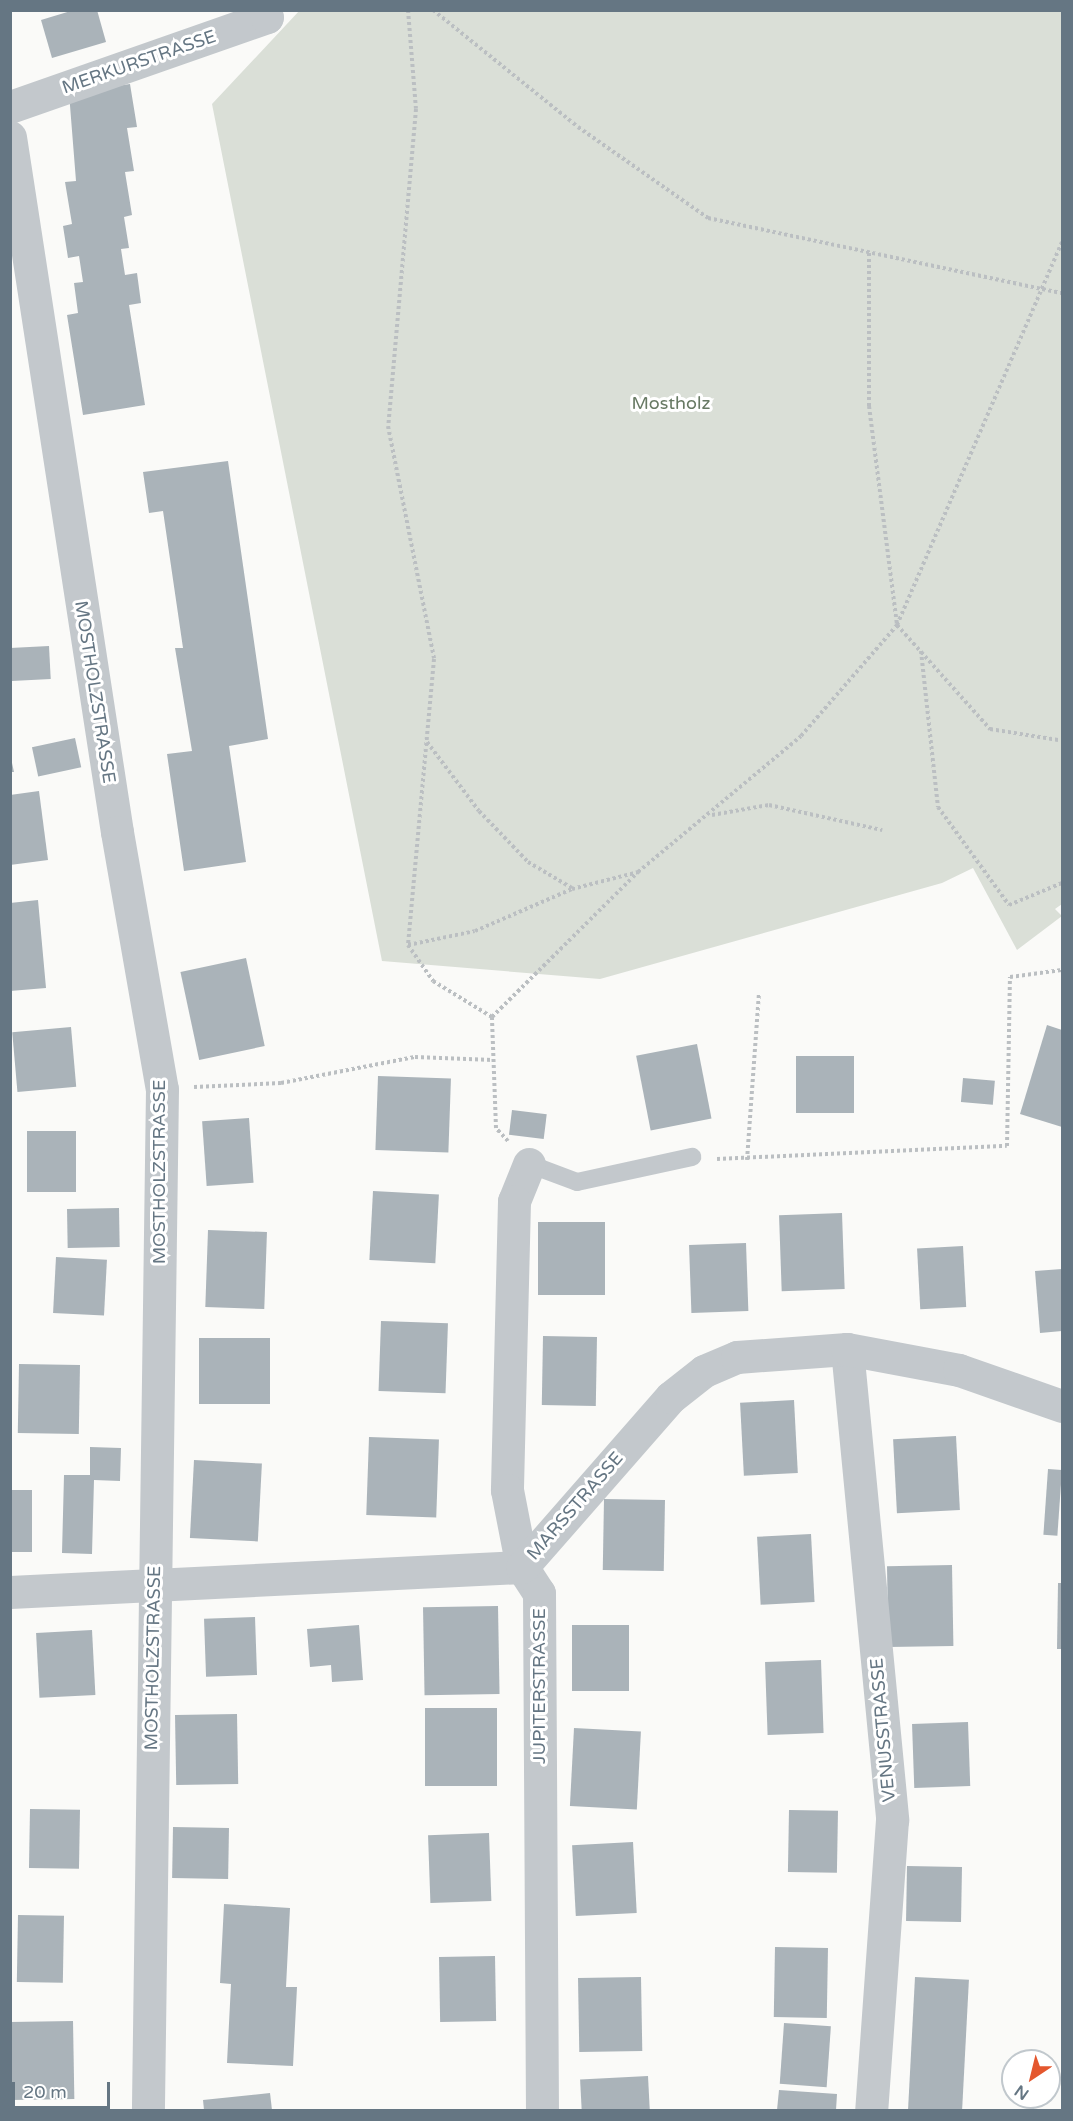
<!DOCTYPE html>
<html>
<head>
<meta charset="utf-8">
<style>
  body { margin:0 }
  #map { position:relative; width:1073px; height:2121px; overflow:hidden; background:#fafaf8; font-family:"Varela Round",sans-serif }
  div>[style] { position:absolute }
  [style*='--x'] { left:calc(var(--x)*1px); top:calc(var(--y)*1px); width:calc(var(--w)*1px); rotate:calc(var(--a)*1deg) }
  .green>* { inset:0; background:#dadfd7 }
  .building>* { inset:0; background:#aab3b9; transform-origin:0 0 }
  .path>* { height:4px; margin-top:-2px; transform-origin:0; background:repeating-linear-gradient(90deg,#bbbfc2 0 3px,transparent 0 6px) }
  .lane>* { height:18px; margin:-9px; padding:0 9px; transform-origin:9px; border-radius:9px; background:#c3c8cc }
  .street>* { height:33px; margin:-16.5px; padding:0 16.5px; transform-origin:16.5px; border-radius:16.5px; background:#c3c8cc }
  span { translate:-50% -50%; white-space:nowrap; text-align:center; line-height:1.15; -webkit-text-stroke:6px #fff; paint-order:stroke }
  .street-label { font-size:18px; color:#657683 }
  .park-label { font-size:18px; color:#687a64 }
  .frame { position:absolute; inset:0; border:12px solid #657683; pointer-events:none }
  .north { position:absolute; left:1001px; top:2049px; width:60px; height:60px; box-sizing:border-box; background:#fff; border:2px solid #c1c8cd; border-radius:50%; rotate:215deg; font-size:16px; font-weight:700; line-height:24px; text-align:center; color:#657683 }
  .north::after { content:''; display:block; margin:auto; width:21px; height:27px; background:#e4572e; clip-path:polygon(50% 0,100% 100%,50% 72%,0 100%) }
  .scale { position:absolute; left:12px; top:2082px; width:98px; height:27px; box-sizing:border-box; border:3px solid #657683; border-top:0; padding-left:8px; font-size:18px; line-height:21px; white-space:nowrap; color:#657683; -webkit-text-stroke:4px #fff; paint-order:stroke }
</style>
</head>
<body>
<div id="map">
  <div class="green">
    <div style="clip-path:polygon(300px 10px,1062px 11px,1062px 904px,1055px 909px,1062px 916px,1017px 950px,973px 868px,942px 883px,600px 979px,382px 961px,212px 104px)"></div>
  </div>
  <div class="building">
    <div style="clip-path:polygon(74px 10px,97px 10px,106px 42px,52px 58px,41px 20px)"></div>
    <div style="clip-path:polygon(130px 84px,137px 127px,127px 128px,134px 171px,125px 172px,132px 215px,124px 217px,129px 248px,121px 249px,125px 275px,137px 273px,141px 303px,129px 305px,145px 405px,83px 415px,67px 315px,78px 313px,74px 283px,83px 282px,79px 256px,68px 258px,63px 226px,72px 224px,65px 182px,76px 181px,69px 93px)"></div>
    <div style="clip-path:polygon(228px 461px,268px 739px,229px 746px,246px 862px,184px 871px,167px 754px,192px 751px,175px 648px,183px 648px,163px 511px,149px 513px,143px 472px)"></div>
    <div style="left:49px;top:646px;width:33px;height:39px;rotate:87deg"></div>
    <div style="left:75px;top:738px;width:30px;height:44px;rotate:78deg"></div>
    <div style="clip-path:polygon(10px 754px,14px 772px,10px 772px)"></div>
    <div style="clip-path:polygon(39px 791px,48px 860px,10px 865px,10px 795px)"></div>
    <div style="clip-path:polygon(38px 900px,46px 988px,10px 991px,10px 903px)"></div>
    <div style="left:246px;top:958px;width:90px;height:67px;rotate:78deg"></div>
    <div style="clip-path:polygon(1047px 1025px,1062px 1030px,1062px 1127px,1020px 1114px)"></div>
    <div style="left:71px;top:1027px;width:60px;height:59px;rotate:85deg"></div>
    <div style="left:697px;top:1044px;width:76px;height:62px;rotate:79deg"></div>
    <div style="left:796px;top:1056px;width:58px;height:57px"></div>
    <div style="left:378px;top:1076px;width:73px;height:74px;rotate:2deg"></div>
    <div style="left:963px;top:1078px;width:32px;height:24px;rotate:5deg"></div>
    <div style="left:512px;top:1110px;width:35px;height:25px;rotate:7deg"></div>
    <div style="left:249px;top:1118px;width:65px;height:47px;rotate:86deg"></div>
    <div style="left:27px;top:1131px;width:49px;height:61px"></div>
    <div style="left:373px;top:1191px;width:66px;height:69px;rotate:3deg"></div>
    <div style="left:119px;top:1208px;width:39px;height:52px;rotate:89deg"></div>
    <div style="left:842px;top:1213px;width:76px;height:63px;rotate:88deg"></div>
    <div style="left:538px;top:1222px;width:67px;height:73px"></div>
    <div style="left:208px;top:1230px;width:59px;height:77px;rotate:2deg"></div>
    <div style="left:746px;top:1243px;width:68px;height:57px;rotate:88deg"></div>
    <div style="left:963px;top:1246px;width:61px;height:46px;rotate:87deg"></div>
    <div style="left:56px;top:1257px;width:51px;height:56px;rotate:3deg"></div>
    <div style="clip-path:polygon(1062px 1269px,1062px 1331px,1040px 1333px,1035px 1271px)"></div>
    <div style="left:381px;top:1321px;width:67px;height:70px;rotate:2deg"></div>
    <div style="left:543px;top:1336px;width:54px;height:69px;rotate:1deg"></div>
    <div style="left:199px;top:1338px;width:71px;height:66px"></div>
    <div style="left:19px;top:1364px;width:61px;height:69px;rotate:1deg"></div>
    <div style="left:794px;top:1400px;width:73px;height:54px;rotate:87deg"></div>
    <div style="left:956px;top:1436px;width:74px;height:63px;rotate:87deg"></div>
    <div style="left:369px;top:1437px;width:70px;height:78px;rotate:2deg"></div>
    <div style="clip-path:polygon(90px 1447px,121px 1448px,120px 1481px,94px 1480px,92px 1554px,62px 1553px,64px 1475px,90px 1475px)"></div>
    <div style="left:194px;top:1460px;width:68px;height:78px;rotate:3deg"></div>
    <div style="left:1048px;top:1469px;width:14px;height:66px;rotate:4deg"></div>
    <div style="left:10px;top:1490px;width:22px;height:62px"></div>
    <div style="left:604px;top:1499px;width:61px;height:71px;rotate:1deg"></div>
    <div style="left:811px;top:1534px;width:68px;height:54px;rotate:87deg"></div>
    <div style="left:952px;top:1565px;width:81px;height:65px;rotate:89deg"></div>
    <div style="clip-path:polygon(1058px 1583px,1062px 1583px,1062px 1649px,1057px 1649px)"></div>
    <div style="left:498px;top:1606px;width:88px;height:75px;rotate:89deg"></div>
    <div style="left:255px;top:1617px;width:58px;height:51px;rotate:88deg"></div>
    <div style="clip-path:polygon(359px 1625px,363px 1680px,332px 1682px,331px 1665px,310px 1667px,307px 1629px)"></div>
    <div style="left:572px;top:1625px;width:57px;height:66px"></div>
    <div style="left:92px;top:1630px;width:65px;height:56px;rotate:87deg"></div>
    <div style="left:821px;top:1660px;width:73px;height:56px;rotate:88deg"></div>
    <div style="left:425px;top:1708px;width:72px;height:78px"></div>
    <div style="left:237px;top:1714px;width:70px;height:62px;rotate:89deg"></div>
    <div style="left:968px;top:1722px;width:64px;height:56px;rotate:88deg"></div>
    <div style="left:574px;top:1728px;width:67px;height:78px;rotate:3deg"></div>
    <div style="left:30px;top:1809px;width:50px;height:59px;rotate:1deg"></div>
    <div style="left:789px;top:1810px;width:49px;height:62px;rotate:1deg"></div>
    <div style="left:173px;top:1827px;width:56px;height:51px;rotate:1deg"></div>
    <div style="left:489px;top:1833px;width:68px;height:61px;rotate:88deg"></div>
    <div style="left:633px;top:1842px;width:71px;height:61px;rotate:87deg"></div>
    <div style="left:907px;top:1866px;width:55px;height:55px;rotate:1deg"></div>
    <div style="clip-path:polygon(224px 1904px,290px 1908px,286px 1987px,297px 1987px,293px 2066px,227px 2063px,231px 1984px,220px 1983px)"></div>
    <div style="left:18px;top:1915px;width:46px;height:67px;rotate:1deg"></div>
    <div style="left:775px;top:1947px;width:53px;height:70px;rotate:1deg"></div>
    <div style="left:495px;top:1956px;width:65px;height:56px;rotate:89deg"></div>
    <div style="left:641px;top:1977px;width:74px;height:63px;rotate:89deg"></div>
    <div style="left:915px;top:1977px;width:54px;height:133px;rotate:3deg"></div>
    <div style="left:73px;top:2021px;width:78px;height:63px;rotate:89deg"></div>
    <div style="left:784px;top:2023px;width:47px;height:61px;rotate:4deg"></div>
    <div style="left:648px;top:2076px;width:34px;height:68px;rotate:87deg"></div>
    <div style="clip-path:polygon(779px 2090px,837px 2094px,836px 2110px,777px 2110px)"></div>
    <div style="clip-path:polygon(270px 2093px,272px 2110px,204px 2110px,203px 2100px)"></div>
  </div>
  <div class="path">
    <div style="--x:408;--y:10;--w:99;--a:85.4"></div>
    <div style="--x:416;--y:109;--w:318;--a:95"></div>
    <div style="--x:388;--y:426;--w:237;--a:78.8"></div>
    <div style="--x:434;--y:659;--w:287;--a:95.2"></div>
    <div style="--x:408;--y:945;--w:44;--a:55.2"></div>
    <div style="--x:433;--y:981;--w:69;--a:31.4"></div>
    <div style="--x:433;--y:10;--w:186;--a:38.9"></div>
    <div style="--x:578;--y:127;--w:159;--a:35"></div>
    <div style="--x:708;--y:218;--w:362;--a:12"></div>
    <div style="--x:869;--y:253;--w:153;--a:90"></div>
    <div style="--x:869;--y:406;--w:221;--a:82.7"></div>
    <div style="--x:897;--y:625;--w:140;--a:48.2"></div>
    <div style="--x:990;--y:729;--w:69;--a:9.2"></div>
    <div style="--x:921;--y:651;--w:157;--a:83.8"></div>
    <div style="--x:938;--y:807;--w:121;--a:54.1"></div>
    <div style="--x:1009;--y:905;--w:57;--a:-22.5"></div>
    <div style="--x:427;--y:742;--w:86;--a:53"></div>
    <div style="--x:479;--y:811;--w:71;--a:46.1"></div>
    <div style="--x:528;--y:862;--w:51;--a:30.6"></div>
    <div style="--x:712;--y:815;--w:58;--a:-10"></div>
    <div style="--x:769;--y:805;--w:116;--a:12.5"></div>
    <div style="--x:408;--y:945;--w:68;--a:-11.8"></div>
    <div style="--x:475;--y:931;--w:106;--a:-23.4"></div>
    <div style="--x:572;--y:889;--w:68;--a:-14.4"></div>
    <div style="--x:194;--y:1087;--w:87;--a:-2.6"></div>
    <div style="--x:281;--y:1083;--w:136;--a:-11"></div>
    <div style="--x:415;--y:1057;--w:78;--a:2.2"></div>
    <div style="--x:508;--y:1141;--w:18;--a:-133"></div>
    <div style="--x:496;--y:1128;--w:111;--a:-92.1"></div>
    <div style="--x:492;--y:1017;--w:206;--a:-44.8"></div>
    <div style="--x:638;--y:872;--w:212;--a:-39.8"></div>
    <div style="--x:801;--y:736;--w:147;--a:-49.1"></div>
    <div style="--x:897;--y:625;--w:417;--a:-66.7"></div>
    <div style="--x:717;--y:1159;--w:290;--a:-2.6"></div>
    <div style="--x:1007;--y:1146;--w:169;--a:-89"></div>
    <div style="--x:1010;--y:977;--w:52;--a:-7.7"></div>
    <div style="--x:747;--y:1160;--w:167;--a:-85.9"></div>
  </div>
  <div class="lane">
    <div style="--x:529;--y:1164;--w:51;--a:20.6"></div>
    <div style="--x:577;--y:1182;--w:118;--a:-12.3"></div>
  </div>
  <div class="street">
    <div style="--x:10;--y:107;--w:272;--a:-19.3"></div>
    <div style="--x:267;--y:17;--w:7;--a:-106"></div>
    <div style="--x:10;--y:137;--w:703;--a:81.25"></div>
    <div style="--x:117;--y:832;--w:261;--a:80.1"></div>
    <div style="--x:162;--y:1089;--w:1021;--a:90.79"></div>
    <div style="--x:529;--y:1164;--w:40;--a:112"></div>
    <div style="--x:514;--y:1201;--w:289;--a:91.4"></div>
    <div style="--x:507;--y:1490;--w:78;--a:79"></div>
    <div style="--x:522;--y:1567;--w:31;--a:57"></div>
    <div style="--x:539;--y:1593;--w:517;--a:89.67"></div>
    <div style="--x:847;--y:1349;--w:473;--a:84.5"></div>
    <div style="--x:892;--y:1820;--w:291;--a:94.1"></div>
    <div style="--x:10;--y:1592;--w:513;--a:-2.8"></div>
    <div style="--x:522;--y:1567;--w:226;--a:-48.8"></div>
    <div style="--x:671;--y:1397;--w:42;--a:-38.2"></div>
    <div style="--x:704;--y:1371;--w:36;--a:-23"></div>
    <div style="--x:737;--y:1357;--w:110;--a:-4.2"></div>
    <div style="--x:847;--y:1349;--w:114;--a:10.6"></div>
    <div style="--x:959;--y:1370;--w:109;--a:19.3"></div>
  </div>
  <div class="street-label">
    <span style="left:139px;top:62px;rotate:-19deg">MERKURSTRASSE</span>
    <span style="left:95px;top:692px;rotate:81deg">MOSTHOLZSTRASSE</span>
    <span style="left:159px;top:1172px;rotate:-90deg">MOSTHOLZSTRASSE</span>
    <span style="left:575px;top:1506px;rotate:-49deg">MARSSTRASSE</span>
    <span style="left:153px;top:1658px;rotate:-89deg">MOSTHOLZSTRASSE</span>
    <span style="left:539px;top:1686px;rotate:-90deg">JUPITERSTRASSE</span>
    <span style="left:883px;top:1730px;rotate:-95deg">VENUSSTRASSE</span>
  </div>
  <div class="park-label">
    <span style="left:671px;top:403px">Mostholz</span>
  </div>
  <div class="frame"></div>
  <div class="north">N</div>
  <div class="scale">20 m</div>
</div>
</body>
</html>
